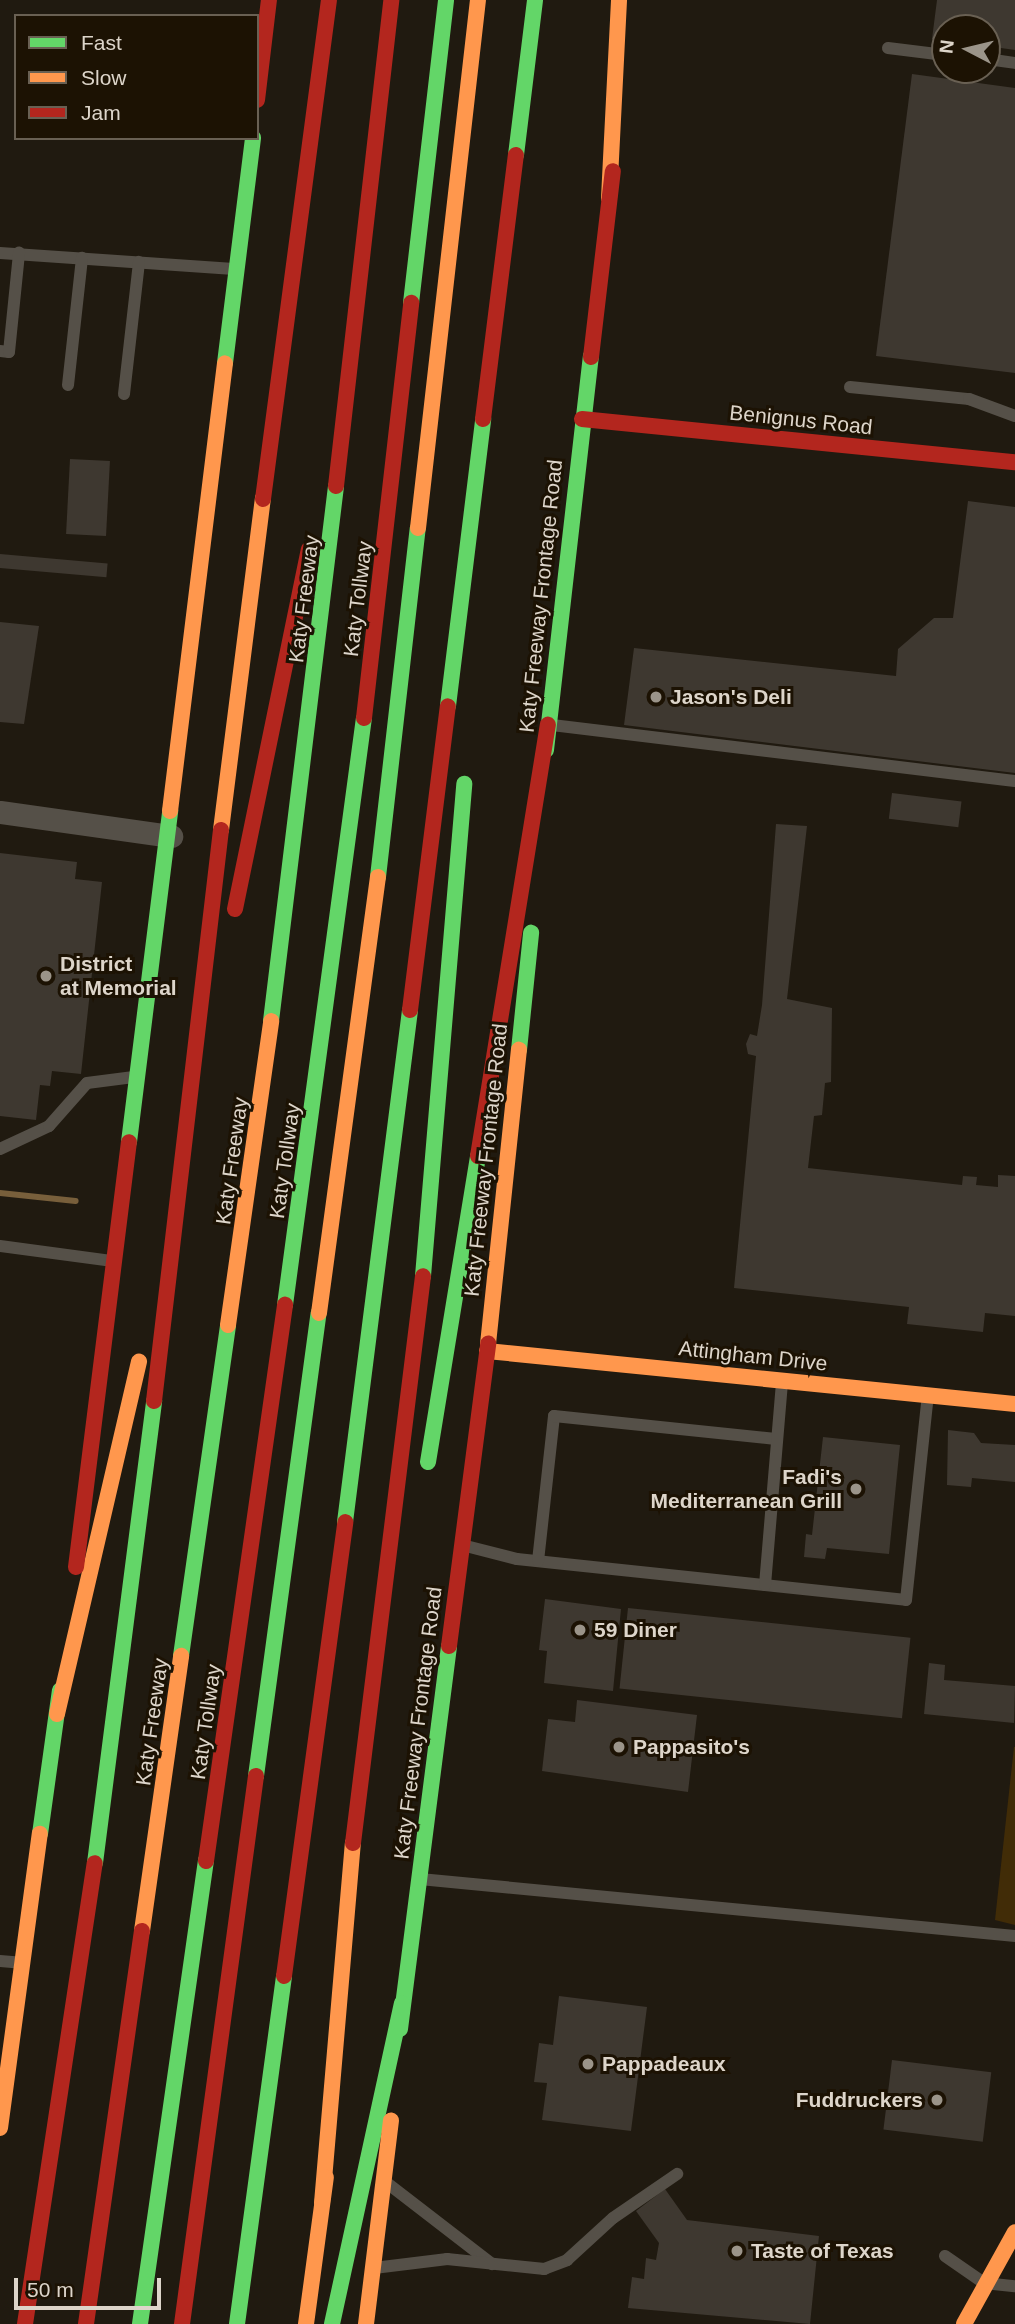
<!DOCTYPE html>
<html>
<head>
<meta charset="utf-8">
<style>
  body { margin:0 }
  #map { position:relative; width:1015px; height:2324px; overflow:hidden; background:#201a10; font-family:Helvetica,sans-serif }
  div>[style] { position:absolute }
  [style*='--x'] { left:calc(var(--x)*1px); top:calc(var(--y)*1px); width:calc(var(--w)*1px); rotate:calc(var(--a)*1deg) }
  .green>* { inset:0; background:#412c07 }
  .stream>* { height:6px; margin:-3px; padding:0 3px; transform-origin:3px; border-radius:3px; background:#785f3b }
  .building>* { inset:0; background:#3e3830; transform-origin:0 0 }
  .lane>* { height:12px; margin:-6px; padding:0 6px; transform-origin:6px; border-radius:6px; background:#555048 }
  .street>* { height:23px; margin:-11.5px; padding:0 11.5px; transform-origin:11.5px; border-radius:11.5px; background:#555048 }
  .fast>* { height:16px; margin:-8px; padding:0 8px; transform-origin:8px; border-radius:8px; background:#63d668 }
  .slow>* { height:16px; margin:-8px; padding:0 8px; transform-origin:8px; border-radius:8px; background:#ff974d }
  .jam>* { height:16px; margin:-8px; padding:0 8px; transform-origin:8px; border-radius:8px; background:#b3261e }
  .dots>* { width:19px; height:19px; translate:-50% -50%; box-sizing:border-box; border:4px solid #1c1203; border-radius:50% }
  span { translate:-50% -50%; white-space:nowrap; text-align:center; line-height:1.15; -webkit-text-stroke:6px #1c1203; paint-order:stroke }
  .street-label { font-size:21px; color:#ddd5ca }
  .poi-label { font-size:21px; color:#ddd5ca; font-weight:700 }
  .left { translate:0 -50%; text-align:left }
  .right { translate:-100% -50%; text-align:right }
  .legend { position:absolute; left:14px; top:14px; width:245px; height:126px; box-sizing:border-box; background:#1c1203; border:2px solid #696053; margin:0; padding:9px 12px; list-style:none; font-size:21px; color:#ddd5ca }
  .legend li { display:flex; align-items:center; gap:14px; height:35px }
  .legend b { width:35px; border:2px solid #696053 }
  .north { position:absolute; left:931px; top:14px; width:70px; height:70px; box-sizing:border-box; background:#1c1203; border:2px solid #696053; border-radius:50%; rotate:277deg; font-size:19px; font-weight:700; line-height:28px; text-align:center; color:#ddd5ca }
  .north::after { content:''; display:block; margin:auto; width:24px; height:32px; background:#9b9489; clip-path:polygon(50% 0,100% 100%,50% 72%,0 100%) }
  .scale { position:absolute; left:14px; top:2278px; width:147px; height:32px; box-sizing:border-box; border:4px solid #ddd5ca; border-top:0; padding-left:9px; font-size:21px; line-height:24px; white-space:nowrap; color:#ddd5ca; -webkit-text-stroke:5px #1c1203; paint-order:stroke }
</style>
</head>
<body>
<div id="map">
  <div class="green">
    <div style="clip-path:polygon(1014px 1747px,1015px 1747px,1015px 1925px,995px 1920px)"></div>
  </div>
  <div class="stream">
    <div style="--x:0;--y:1193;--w:76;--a:6"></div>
  </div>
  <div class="building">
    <div style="clip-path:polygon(937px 0,1015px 0,1015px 50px,987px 46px,987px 28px,945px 28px,945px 41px,932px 39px)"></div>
    <div style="clip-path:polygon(912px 74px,1015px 88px,1015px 373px,876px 356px)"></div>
    <div style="left:70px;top:459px;width:40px;height:75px;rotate:3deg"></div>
    <div style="clip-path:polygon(968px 501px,1015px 507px,1015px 773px,624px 725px,634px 648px,896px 676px,898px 649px,934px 618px,953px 618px)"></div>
    <div style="left:0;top:554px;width:108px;height:14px;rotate:5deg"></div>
    <div style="clip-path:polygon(0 622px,39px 626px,24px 724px,0 722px)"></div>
    <div style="left:892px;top:793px;width:70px;height:26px;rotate:7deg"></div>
    <div style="clip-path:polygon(776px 824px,807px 826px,787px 999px,832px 1008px,831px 1082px,825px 1083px,822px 1115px,814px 1116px,808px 1168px,962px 1185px,963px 1176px,977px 1177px,976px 1185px,998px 1187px,998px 1175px,1015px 1176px,1015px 1316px,985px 1313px,983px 1332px,907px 1324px,909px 1307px,734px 1288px,756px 1056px,748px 1054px,746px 1044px,750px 1034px,757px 1036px,762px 1005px)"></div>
    <div style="clip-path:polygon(0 853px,77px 862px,75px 879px,102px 882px,81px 1074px,52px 1071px,50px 1086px,40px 1085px,36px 1120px,0 1116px)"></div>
    <div style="clip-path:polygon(948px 1430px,974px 1433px,981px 1443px,1015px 1445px,1015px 1482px,972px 1478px,971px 1487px,947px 1485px)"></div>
    <div style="clip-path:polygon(823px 1437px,900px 1445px,889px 1554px,827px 1548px,825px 1559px,804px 1557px,806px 1534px,812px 1535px)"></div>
    <div style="clip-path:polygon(545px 1599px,621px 1609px,613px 1691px,544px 1683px,547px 1651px,539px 1650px)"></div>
    <div style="left:628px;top:1608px;width:284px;height:81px;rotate:6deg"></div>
    <div style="clip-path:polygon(929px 1663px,945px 1665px,944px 1680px,1015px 1686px,1014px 1723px,924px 1714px)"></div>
    <div style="clip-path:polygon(577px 1700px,697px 1715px,688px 1792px,542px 1771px,548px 1719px,575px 1722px)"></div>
    <div style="clip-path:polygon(559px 1996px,647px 2007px,631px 2131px,542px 2120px,547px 2083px,534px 2082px,539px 2043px,553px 2045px)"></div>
    <div style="left:892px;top:2060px;width:100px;height:70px;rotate:7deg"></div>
    <div style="clip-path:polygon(665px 2189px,687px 2220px,819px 2236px,810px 2324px,628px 2308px,632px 2277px,644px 2279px,646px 2258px,656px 2260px,659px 2243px,636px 2211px)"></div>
  </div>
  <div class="lane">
    <div style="--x:888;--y:48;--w:57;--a:7"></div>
    <div style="--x:987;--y:59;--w:28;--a:8"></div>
    <div style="--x:0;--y:253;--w:238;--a:3.9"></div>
    <div style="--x:0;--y:351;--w:9;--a:6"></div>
    <div style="--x:9;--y:352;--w:100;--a:-84.2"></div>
    <div style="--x:68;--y:385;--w:128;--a:-83.7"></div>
    <div style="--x:850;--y:387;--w:120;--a:5.8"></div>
    <div style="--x:969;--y:399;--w:49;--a:20.3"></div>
    <div style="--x:124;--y:394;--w:133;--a:-83.5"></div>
    <div style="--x:552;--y:725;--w:466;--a:6.9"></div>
    <div style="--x:0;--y:1149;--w:54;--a:-25.1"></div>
    <div style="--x:49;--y:1126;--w:57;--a:-48.5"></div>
    <div style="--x:87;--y:1083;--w:47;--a:-7.3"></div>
    <div style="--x:0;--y:1246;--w:114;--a:7.6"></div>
    <div style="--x:462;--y:1545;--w:57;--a:14.3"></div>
    <div style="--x:517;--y:1559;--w:391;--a:6"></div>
    <div style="--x:906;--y:1600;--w:206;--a:-83.9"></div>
    <div style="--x:538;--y:1561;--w:146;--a:-83.7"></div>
    <div style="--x:554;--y:1416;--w:223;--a:5.9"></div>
    <div style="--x:765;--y:1585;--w:202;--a:-85.2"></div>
    <div style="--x:420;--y:1879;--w:598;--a:5.47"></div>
    <div style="--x:0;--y:1961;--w:21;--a:5"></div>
    <div style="--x:387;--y:2183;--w:133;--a:37.6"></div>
    <div style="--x:945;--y:2256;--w:47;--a:34.7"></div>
    <div style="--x:984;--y:2283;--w:31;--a:6"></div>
    <div style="--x:374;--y:2268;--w:74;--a:-7"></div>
    <div style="--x:447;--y:2259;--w:98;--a:5.9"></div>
    <div style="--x:544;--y:2269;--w:25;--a:-21"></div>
    <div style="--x:567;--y:2260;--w:62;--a:-42.4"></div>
    <div style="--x:613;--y:2218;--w:78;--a:-34.5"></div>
  </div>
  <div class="street">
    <div style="--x:0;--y:812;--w:173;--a:8"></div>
  </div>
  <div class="fast">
    <div style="--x:516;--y:155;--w:156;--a:-83"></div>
    <div style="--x:411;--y:303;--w:305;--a:-83.4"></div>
    <div style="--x:225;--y:363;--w:227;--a:-82.9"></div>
    <div style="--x:448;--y:706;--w:289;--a:-83"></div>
    <div style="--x:546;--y:750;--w:396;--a:-83.5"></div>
    <div style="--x:378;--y:877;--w:351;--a:-83.5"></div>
    <div style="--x:271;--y:1021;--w:539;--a:-83.07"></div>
    <div style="--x:519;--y:1050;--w:118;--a:-84.1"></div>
    <div style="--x:129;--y:1142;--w:334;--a:-82.9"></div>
    <div style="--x:423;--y:1276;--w:494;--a:-85.2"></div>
    <div style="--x:285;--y:1305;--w:592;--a:-82.34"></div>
    <div style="--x:428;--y:1462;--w:310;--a:-80.7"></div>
    <div style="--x:345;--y:1522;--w:516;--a:-82.76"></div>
    <div style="--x:181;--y:1656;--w:334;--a:-81.9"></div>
    <div style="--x:256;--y:1776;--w:467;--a:-82.3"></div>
    <div style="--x:40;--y:1834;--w:145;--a:-82.1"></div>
    <div style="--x:95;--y:1863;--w:466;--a:-82.7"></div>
    <div style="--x:400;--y:2029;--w:386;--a:-82.7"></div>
    <div style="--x:140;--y:2324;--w:468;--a:-81.9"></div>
    <div style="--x:237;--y:2324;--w:351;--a:-82.3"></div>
    <div style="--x:332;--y:2324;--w:328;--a:-77.7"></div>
  </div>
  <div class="slow">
    <div style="--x:609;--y:198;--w:198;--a:-87.1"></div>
    <div style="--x:418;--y:528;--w:531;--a:-83.52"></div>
    <div style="--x:170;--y:811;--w:451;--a:-83"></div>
    <div style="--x:221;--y:830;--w:334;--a:-82.8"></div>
    <div style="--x:319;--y:1313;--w:440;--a:-82.3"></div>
    <div style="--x:228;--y:1325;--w:307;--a:-81.9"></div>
    <div style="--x:488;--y:1344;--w:296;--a:-84"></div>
    <div style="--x:487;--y:1351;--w:531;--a:5.73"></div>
    <div style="--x:57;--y:1714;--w:362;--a:-76.9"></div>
    <div style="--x:142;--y:1931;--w:278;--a:-81.9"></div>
    <div style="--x:0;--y:2128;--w:297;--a:-82.3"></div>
    <div style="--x:322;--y:2203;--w:361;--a:-85.1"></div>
    <div style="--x:306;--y:2324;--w:148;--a:-82.3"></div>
    <div style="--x:366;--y:2324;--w:205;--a:-83"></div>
    <div style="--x:964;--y:2324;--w:105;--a:-61"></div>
  </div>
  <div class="jam">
    <div style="--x:257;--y:100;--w:101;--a:-83.2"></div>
    <div style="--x:591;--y:357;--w:187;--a:-83.3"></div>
    <div style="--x:483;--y:419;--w:266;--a:-82.9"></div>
    <div style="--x:582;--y:419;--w:435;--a:5.7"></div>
    <div style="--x:336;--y:486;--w:489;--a:-83.5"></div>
    <div style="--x:263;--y:499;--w:503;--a:-82.47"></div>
    <div style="--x:364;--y:718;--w:418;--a:-83.5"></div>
    <div style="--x:235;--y:909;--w:367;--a:-78.4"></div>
    <div style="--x:410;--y:1010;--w:306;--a:-82.9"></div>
    <div style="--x:478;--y:1156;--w:437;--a:-80.8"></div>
    <div style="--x:154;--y:1401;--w:575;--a:-83.31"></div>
    <div style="--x:76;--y:1567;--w:428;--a:-82.9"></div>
    <div style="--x:449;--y:1646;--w:305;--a:-82.6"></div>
    <div style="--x:353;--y:1843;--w:571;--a:-82.96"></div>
    <div style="--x:206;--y:1861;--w:562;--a:-81.91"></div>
    <div style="--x:284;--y:1976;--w:458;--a:-82.3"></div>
    <div style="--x:25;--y:2324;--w:466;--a:-81.4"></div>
    <div style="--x:86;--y:2324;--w:397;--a:-81.9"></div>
    <div style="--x:182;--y:2324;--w:553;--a:-82.31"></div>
  </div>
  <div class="dots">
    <div style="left:656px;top:697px;background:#9b9489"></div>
    <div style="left:46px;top:976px;background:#9b9489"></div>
    <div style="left:856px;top:1489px;background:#9b9489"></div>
    <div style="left:580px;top:1630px;background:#9b9489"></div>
    <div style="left:619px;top:1747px;background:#9b9489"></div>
    <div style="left:588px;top:2064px;background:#9b9489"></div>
    <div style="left:937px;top:2100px;background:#9b9489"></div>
    <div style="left:737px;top:2251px;background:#9b9489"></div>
  </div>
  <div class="street-label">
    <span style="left:801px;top:420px;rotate:6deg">Benignus Road</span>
    <span style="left:541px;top:596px;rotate:-84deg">Katy Freeway Frontage Road</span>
    <span style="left:304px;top:599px;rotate:-83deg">Katy Freeway</span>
    <span style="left:358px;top:599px;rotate:-83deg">Katy Tollway</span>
    <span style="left:486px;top:1160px;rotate:-84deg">Katy Freeway Frontage Road</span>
    <span style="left:232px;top:1161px;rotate:-82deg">Katy Freeway</span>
    <span style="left:285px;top:1161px;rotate:-82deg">Katy Tollway</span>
    <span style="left:753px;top:1356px;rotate:6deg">Attingham Drive</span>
    <span style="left:152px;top:1722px;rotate:-82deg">Katy Freeway</span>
    <span style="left:206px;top:1722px;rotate:-82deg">Katy Tollway</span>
    <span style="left:418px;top:1723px;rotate:-83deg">Katy Freeway Frontage Road</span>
  </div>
  <div class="poi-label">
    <span class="left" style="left:670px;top:697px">Jason's Deli</span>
    <span class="left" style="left:60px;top:976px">District<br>at Memorial</span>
    <span class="right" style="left:842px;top:1489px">Fadi's<br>Mediterranean Grill</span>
    <span class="left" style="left:594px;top:1630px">59 Diner</span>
    <span class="left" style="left:633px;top:1747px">Pappasito's</span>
    <span class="left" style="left:602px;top:2064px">Pappadeaux</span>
    <span class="right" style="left:923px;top:2100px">Fuddruckers</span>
    <span class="left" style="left:751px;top:2251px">Taste of Texas</span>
  </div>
  <ul class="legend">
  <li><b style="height:9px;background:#63d668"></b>Fast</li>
  <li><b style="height:9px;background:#ff974d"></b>Slow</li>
  <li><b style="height:9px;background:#b3261e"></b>Jam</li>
  </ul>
  <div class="north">N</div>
  <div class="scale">50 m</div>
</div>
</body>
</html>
